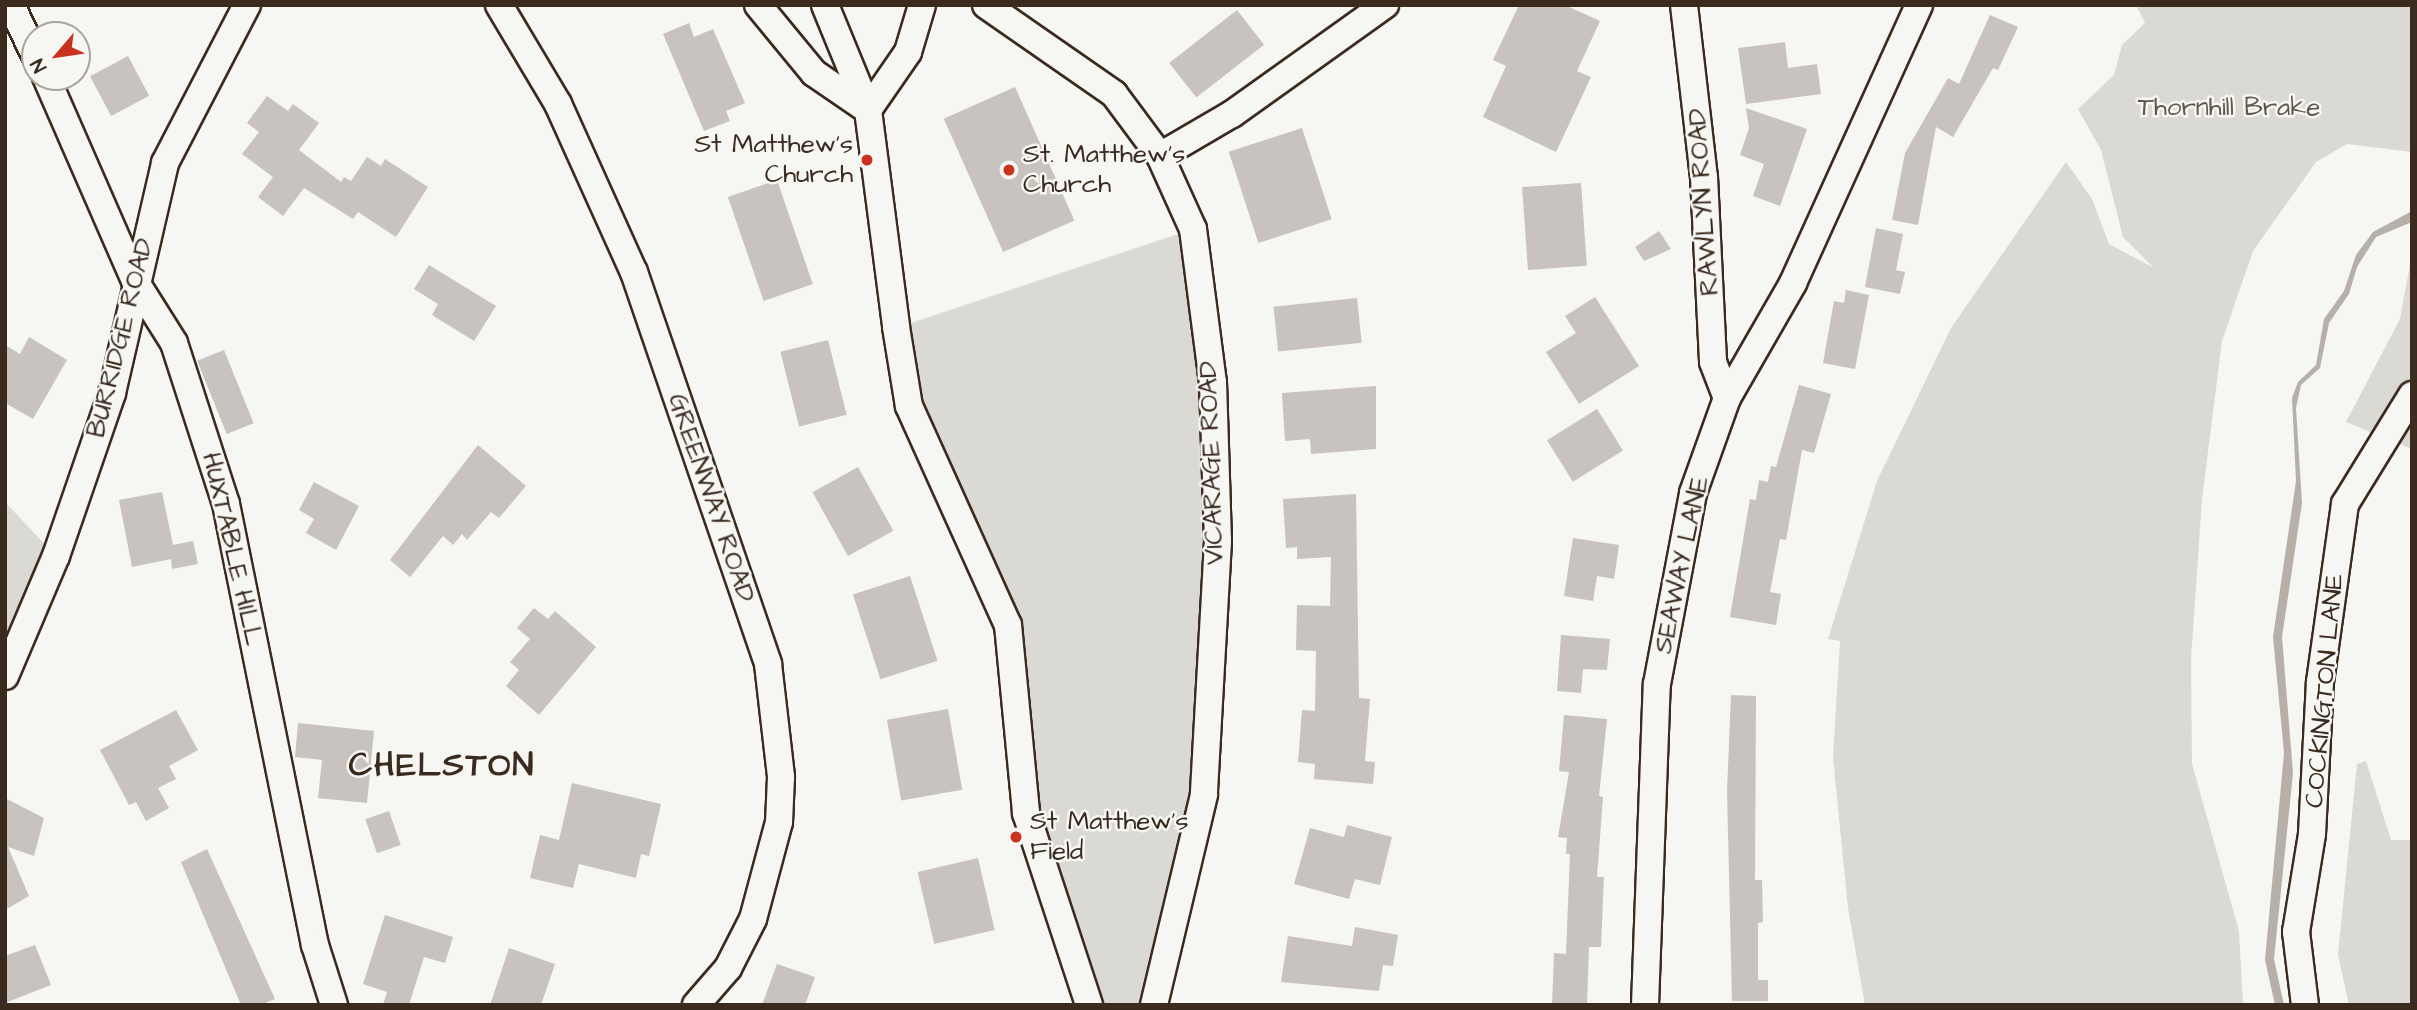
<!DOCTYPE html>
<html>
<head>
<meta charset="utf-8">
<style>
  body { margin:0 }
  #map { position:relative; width:2417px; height:1010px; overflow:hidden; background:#f6f6f2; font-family:"Architects Daughter",sans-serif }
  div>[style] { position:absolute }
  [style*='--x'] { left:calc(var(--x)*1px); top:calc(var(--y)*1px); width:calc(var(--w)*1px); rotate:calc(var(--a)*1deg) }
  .green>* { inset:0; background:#dad9d3 }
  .water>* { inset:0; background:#b6b0a9 }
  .building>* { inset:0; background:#c8c3be; transform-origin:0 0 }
  .roads { filter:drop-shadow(2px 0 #3b2a1e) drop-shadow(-2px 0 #3b2a1e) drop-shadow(0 2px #3b2a1e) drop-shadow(0 -2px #3b2a1e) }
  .minor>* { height:26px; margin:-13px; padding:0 13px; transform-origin:13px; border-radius:13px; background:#f6f6f2 }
  .dots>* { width:19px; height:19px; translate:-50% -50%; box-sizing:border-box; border:4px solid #f6f6f2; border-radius:50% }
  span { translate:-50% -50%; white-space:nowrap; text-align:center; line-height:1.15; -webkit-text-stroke:5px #f6f6f2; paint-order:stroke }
  .park-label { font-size:26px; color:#63564b }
  .poi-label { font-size:26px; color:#3b2a1e }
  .right { translate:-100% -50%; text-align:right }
  .left { translate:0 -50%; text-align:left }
  .street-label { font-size:26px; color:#3b2a1e }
  .district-label { font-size:33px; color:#3b2a1e; font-weight:700; letter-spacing:2px }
  .frame { position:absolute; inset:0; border:7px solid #3b2a1e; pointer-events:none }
  .north { position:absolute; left:21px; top:21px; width:70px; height:70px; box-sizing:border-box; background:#f6f6f2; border:2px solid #aba49d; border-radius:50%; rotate:241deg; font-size:19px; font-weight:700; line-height:28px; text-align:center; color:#3b2a1e }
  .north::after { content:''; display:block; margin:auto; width:24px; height:32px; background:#c8321e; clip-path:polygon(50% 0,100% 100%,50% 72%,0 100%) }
</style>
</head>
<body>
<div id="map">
  <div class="green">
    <div style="clip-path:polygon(2136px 5px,2412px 5px,2412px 152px,2347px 144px,2316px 162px,2253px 251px,2222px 341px,2202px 499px,2191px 660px,2192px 764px,2239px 931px,2243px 1005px,1865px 1005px,1848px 908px,1833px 757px,1840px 641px,1828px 639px,1877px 481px,1951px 328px,2066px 162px,2092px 199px,2109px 244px,2154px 268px,2123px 237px,2101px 150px,2078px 109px,2114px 75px,2122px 45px,2145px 23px)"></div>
    <div style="clip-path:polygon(1193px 229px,1213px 382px,1204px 795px,1154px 1005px,1089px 1005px,1026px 813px,1008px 625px,909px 406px,896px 328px)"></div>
    <div style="clip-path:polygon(2412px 254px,2412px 449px,2346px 422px,2400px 319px)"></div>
    <div style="clip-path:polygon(5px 502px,56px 556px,5px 676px)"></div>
    <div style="clip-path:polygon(2366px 761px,2391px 840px,2412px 840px,2412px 1005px,2349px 1005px,2338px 955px,2357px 764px)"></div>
  </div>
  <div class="water">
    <div style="clip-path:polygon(2412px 211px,2412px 222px,2376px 237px,2357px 267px,2349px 294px,2329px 323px,2320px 368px,2301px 385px,2296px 408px,2302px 503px,2282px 637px,2293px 773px,2274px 959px,2284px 1005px,2275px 1005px,2265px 960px,2284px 753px,2273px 637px,2296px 481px,2292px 398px,2298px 382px,2316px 365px,2324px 319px,2344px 291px,2356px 255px,2373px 232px)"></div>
  </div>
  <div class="building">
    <div style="clip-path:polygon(1519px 5px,1565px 5px,1600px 21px,1577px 71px,1591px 77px,1556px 152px,1483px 117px,1506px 66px,1493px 60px)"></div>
    <div style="left:1237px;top:10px;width:44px;height:86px;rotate:52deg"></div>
    <div style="clip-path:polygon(1990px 15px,2018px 27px,1998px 70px,1993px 68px,1953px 137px,1936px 127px,1918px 225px,1892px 220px,1905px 153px,1948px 78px,1959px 84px)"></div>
    <div style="clip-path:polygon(689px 23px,694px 37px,713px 29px,745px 103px,726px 111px,730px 121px,704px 131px,663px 34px)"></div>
    <div style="clip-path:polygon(1785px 42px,1788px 68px,1817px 64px,1821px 94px,1746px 104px,1738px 48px)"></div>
    <div style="left:128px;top:56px;width:45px;height:43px;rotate:62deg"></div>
    <div style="left:1015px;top:87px;width:146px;height:78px;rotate:66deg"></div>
    <div style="clip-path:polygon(267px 96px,288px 111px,293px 104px,319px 123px,299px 150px,341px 182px,344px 177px,351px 181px,367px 157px,381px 166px,385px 159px,428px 187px,396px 237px,358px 212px,353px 219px,304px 188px,283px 216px,258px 197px,273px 177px,242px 154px,259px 132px,247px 123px)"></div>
    <div style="clip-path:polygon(1746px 108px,1807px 129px,1780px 206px,1753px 196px,1764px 164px,1740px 155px,1749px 128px)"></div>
    <div style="left:1302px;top:128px;width:96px;height:77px;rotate:72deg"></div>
    <div style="left:777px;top:180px;width:110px;height:52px;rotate:71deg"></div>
    <div style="left:1581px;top:183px;width:83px;height:59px;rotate:86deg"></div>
    <div style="clip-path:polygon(1876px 228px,1903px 234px,1896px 270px,1905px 272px,1900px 294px,1865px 287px)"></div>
    <div style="clip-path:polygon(1659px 231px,1671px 249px,1644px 261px,1635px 247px)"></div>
    <div style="clip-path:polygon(429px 265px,496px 306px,474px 341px,432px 315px,438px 304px,414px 289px)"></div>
    <div style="clip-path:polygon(1846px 290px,1869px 295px,1855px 369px,1823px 363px,1834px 301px,1844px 303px)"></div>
    <div style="clip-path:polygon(1595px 297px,1639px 366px,1579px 404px,1546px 352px,1576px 333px,1565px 316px)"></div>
    <div style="left:1357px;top:298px;width:45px;height:84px;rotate:84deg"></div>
    <div style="clip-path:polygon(29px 337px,67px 360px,33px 419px,5px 403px,5px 345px,20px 354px)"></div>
    <div style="left:828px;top:340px;width:77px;height:49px;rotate:76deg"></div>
    <div style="left:224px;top:350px;width:79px;height:29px;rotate:68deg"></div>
    <div style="clip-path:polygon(1799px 385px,1831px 394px,1814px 453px,1802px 450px,1786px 540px,1780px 539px,1770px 592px,1781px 594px,1776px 625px,1730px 617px,1750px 499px,1756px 500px,1759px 480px,1768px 482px,1771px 466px,1776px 467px)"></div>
    <div style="clip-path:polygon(1376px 386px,1376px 449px,1311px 454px,1310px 439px,1285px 441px,1282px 393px)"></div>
    <div style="left:1597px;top:409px;width:49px;height:59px;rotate:58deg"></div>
    <div style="clip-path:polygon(478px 445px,526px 486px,499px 518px,491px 512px,467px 540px,462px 534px,453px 545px,443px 536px,410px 577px,390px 560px)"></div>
    <div style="left:858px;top:467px;width:73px;height:52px;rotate:61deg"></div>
    <div style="clip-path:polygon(314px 482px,359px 506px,336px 550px,306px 533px,314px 519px,299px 510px)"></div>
    <div style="clip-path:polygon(162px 492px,173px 545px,193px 541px,198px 564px,172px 569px,171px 559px,132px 567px,119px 500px)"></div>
    <div style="clip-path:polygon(1356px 494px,1359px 698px,1370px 699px,1365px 761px,1375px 762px,1373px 784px,1314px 779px,1315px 764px,1298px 762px,1302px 710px,1315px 711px,1316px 651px,1296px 650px,1297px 605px,1330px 606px,1331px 557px,1297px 559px,1297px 547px,1286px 548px,1283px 499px)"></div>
    <div style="clip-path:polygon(1573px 538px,1619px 545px,1614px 579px,1597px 576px,1593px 601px,1564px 596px)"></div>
    <div style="left:910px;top:576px;width:89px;height:60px;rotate:72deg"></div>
    <div style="clip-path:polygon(534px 608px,548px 619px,555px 611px,596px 647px,539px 715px,506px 686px,519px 670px,510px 662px,530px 639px,517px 628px)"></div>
    <div style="clip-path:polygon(1561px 635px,1610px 639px,1607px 670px,1583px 669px,1581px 693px,1557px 691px)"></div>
    <div style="clip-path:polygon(1731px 695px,1756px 696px,1755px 880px,1762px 880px,1763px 922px,1758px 923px,1758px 980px,1768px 980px,1768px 1001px,1732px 1001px,1727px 791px)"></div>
    <div style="left:948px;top:709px;width:82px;height:62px;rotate:80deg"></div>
    <div style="clip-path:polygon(176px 710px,198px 750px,169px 766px,176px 779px,158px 788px,169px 808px,146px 821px,136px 802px,129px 805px,100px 750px)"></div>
    <div style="clip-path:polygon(1564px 715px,1607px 719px,1599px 796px,1603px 797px,1597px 877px,1604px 877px,1601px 947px,1589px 947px,1587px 1005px,1552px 1005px,1554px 953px,1566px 954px,1570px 854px,1566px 854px,1567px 838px,1558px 837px,1569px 772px,1559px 771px)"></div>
    <div style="clip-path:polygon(298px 723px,374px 731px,367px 803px,318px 798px,322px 760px,295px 757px)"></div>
    <div style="clip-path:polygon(572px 783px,661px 804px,649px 856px,641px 854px,636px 878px,579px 864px,573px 888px,530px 878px,540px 835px,559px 840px)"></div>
    <div style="clip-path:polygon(5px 798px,44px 818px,34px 856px,8px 847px,29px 896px,5px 910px)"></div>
    <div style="left:389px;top:811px;width:36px;height:25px;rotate:71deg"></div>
    <div style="clip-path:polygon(1347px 825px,1392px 837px,1380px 885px,1355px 879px,1349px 899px,1294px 884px,1310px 828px,1344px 837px)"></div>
    <div style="clip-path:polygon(207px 849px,275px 999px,260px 1005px,241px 1005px,181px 862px)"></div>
    <div style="left:978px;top:858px;width:74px;height:62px;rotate:77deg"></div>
    <div style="clip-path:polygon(385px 915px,453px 937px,445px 963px,424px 957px,409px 1005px,383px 1005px,387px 992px,363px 984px)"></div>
    <div style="clip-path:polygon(1355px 927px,1398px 935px,1393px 966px,1383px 965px,1379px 991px,1281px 982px,1288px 936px,1352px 946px)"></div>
    <div style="clip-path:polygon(35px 945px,51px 985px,5px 1003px,5px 956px)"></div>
    <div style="clip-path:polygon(509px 948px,555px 964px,541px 1005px,490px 1005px)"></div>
    <div style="clip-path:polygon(777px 964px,815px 977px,805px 1005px,762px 1005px)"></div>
  </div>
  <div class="roads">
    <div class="minor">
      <div style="--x:11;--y:5;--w:55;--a:64.4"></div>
      <div style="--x:499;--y:5;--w:115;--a:59.2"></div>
      <div style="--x:558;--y:104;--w:184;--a:65.7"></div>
      <div style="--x:634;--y:272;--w:414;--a:71.1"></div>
      <div style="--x:768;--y:664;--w:114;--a:83.4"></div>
      <div style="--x:781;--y:777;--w:45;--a:92.5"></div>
      <div style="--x:779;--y:822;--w:100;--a:105"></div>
      <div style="--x:753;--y:919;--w:55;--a:117"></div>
      <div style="--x:728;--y:968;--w:49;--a:130.9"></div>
      <div style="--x:758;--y:5;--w:88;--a:50.5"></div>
      <div style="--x:814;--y:73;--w:65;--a:34.4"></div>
      <div style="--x:825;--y:5;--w:113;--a:67.7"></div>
      <div style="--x:922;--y:5;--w:49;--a:106.6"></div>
      <div style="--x:908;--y:52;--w:70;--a:124.6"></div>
      <div style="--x:868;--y:110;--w:219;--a:82.6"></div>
      <div style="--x:896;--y:327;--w:80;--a:80.7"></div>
      <div style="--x:909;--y:406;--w:240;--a:65.7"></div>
      <div style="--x:1008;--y:625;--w:189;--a:84.5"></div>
      <div style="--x:1026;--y:813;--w:202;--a:71.8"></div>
      <div style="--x:986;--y:5;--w:156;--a:34.8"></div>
      <div style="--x:1114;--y:94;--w:77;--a:53.4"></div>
      <div style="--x:1160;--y:156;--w:80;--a:65.7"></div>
      <div style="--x:1193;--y:229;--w:154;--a:82.6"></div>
      <div style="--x:1213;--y:382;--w:159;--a:88.2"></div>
      <div style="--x:1218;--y:541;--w:254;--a:93.2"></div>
      <div style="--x:1204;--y:795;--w:216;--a:103.4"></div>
      <div style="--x:1684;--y:5;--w:173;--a:83.4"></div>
      <div style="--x:1704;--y:177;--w:185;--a:87.2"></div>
      <div style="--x:1713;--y:362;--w:39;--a:69"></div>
      <div style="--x:46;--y:77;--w:223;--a:66.4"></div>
      <div style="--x:135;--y:281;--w:73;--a:57.8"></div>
      <div style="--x:174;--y:343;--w:169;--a:72.1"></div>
      <div style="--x:226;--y:504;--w:450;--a:78.6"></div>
      <div style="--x:315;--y:945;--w:63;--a:72.4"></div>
      <div style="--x:1160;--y:156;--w:83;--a:-30.3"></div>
      <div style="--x:1232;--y:114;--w:188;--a:-35.5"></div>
      <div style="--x:5;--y:676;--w:130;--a:-67"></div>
      <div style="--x:56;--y:556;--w:172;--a:-71"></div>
      <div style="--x:112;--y:393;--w:236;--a:-77"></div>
      <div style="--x:165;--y:163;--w:178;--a:-62.6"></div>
      <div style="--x:1645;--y:1005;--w:321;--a:-87.9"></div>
      <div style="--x:1657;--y:684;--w:194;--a:-79.3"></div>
      <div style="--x:1693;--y:493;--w:101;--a:-70.3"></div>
      <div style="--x:1727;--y:398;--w:133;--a:-60.1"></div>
      <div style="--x:1793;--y:283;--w:305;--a:-65.6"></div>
      <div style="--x:2305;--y:1005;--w:74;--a:-97"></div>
      <div style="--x:2296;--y:932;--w:99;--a:-80.7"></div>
      <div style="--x:2312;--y:834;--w:152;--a:-87"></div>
      <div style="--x:2320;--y:682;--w:180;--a:-82"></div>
      <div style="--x:2345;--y:504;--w:128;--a:-58.4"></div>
    </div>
  </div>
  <div class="dots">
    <div style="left:867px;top:160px;background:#c8321e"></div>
    <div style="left:1009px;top:170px;background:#c8321e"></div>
    <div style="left:1016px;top:837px;background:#c8321e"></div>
  </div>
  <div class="park-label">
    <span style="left:2229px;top:108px">Thornhill Brake</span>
  </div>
  <div class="poi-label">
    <span class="right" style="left:853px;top:160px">St Matthew's<br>Church</span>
    <span class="left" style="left:1023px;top:170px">St. Matthew's<br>Church</span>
    <span class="left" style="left:1030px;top:837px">St Matthew's<br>Field</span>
  </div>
  <div class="street-label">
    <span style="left:1704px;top:202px;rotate:-94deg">RAWLYN ROAD</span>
    <span style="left:121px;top:338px;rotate:-76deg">BURRIDGE ROAD</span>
    <span style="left:1212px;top:463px;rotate:-92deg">VICARAGE ROAD</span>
    <span style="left:711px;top:498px;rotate:71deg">GREENWAY ROAD</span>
    <span style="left:232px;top:549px;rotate:77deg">HUXTABLE HILL</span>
    <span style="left:1682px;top:565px;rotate:-78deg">SEAWAY LANE</span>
    <span style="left:2325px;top:691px;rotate:-85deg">COCKINGTON LANE</span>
  </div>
  <div class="district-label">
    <span style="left:442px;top:766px">CHELSTON</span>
  </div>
  <div class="frame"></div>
  <div class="north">N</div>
</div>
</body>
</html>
